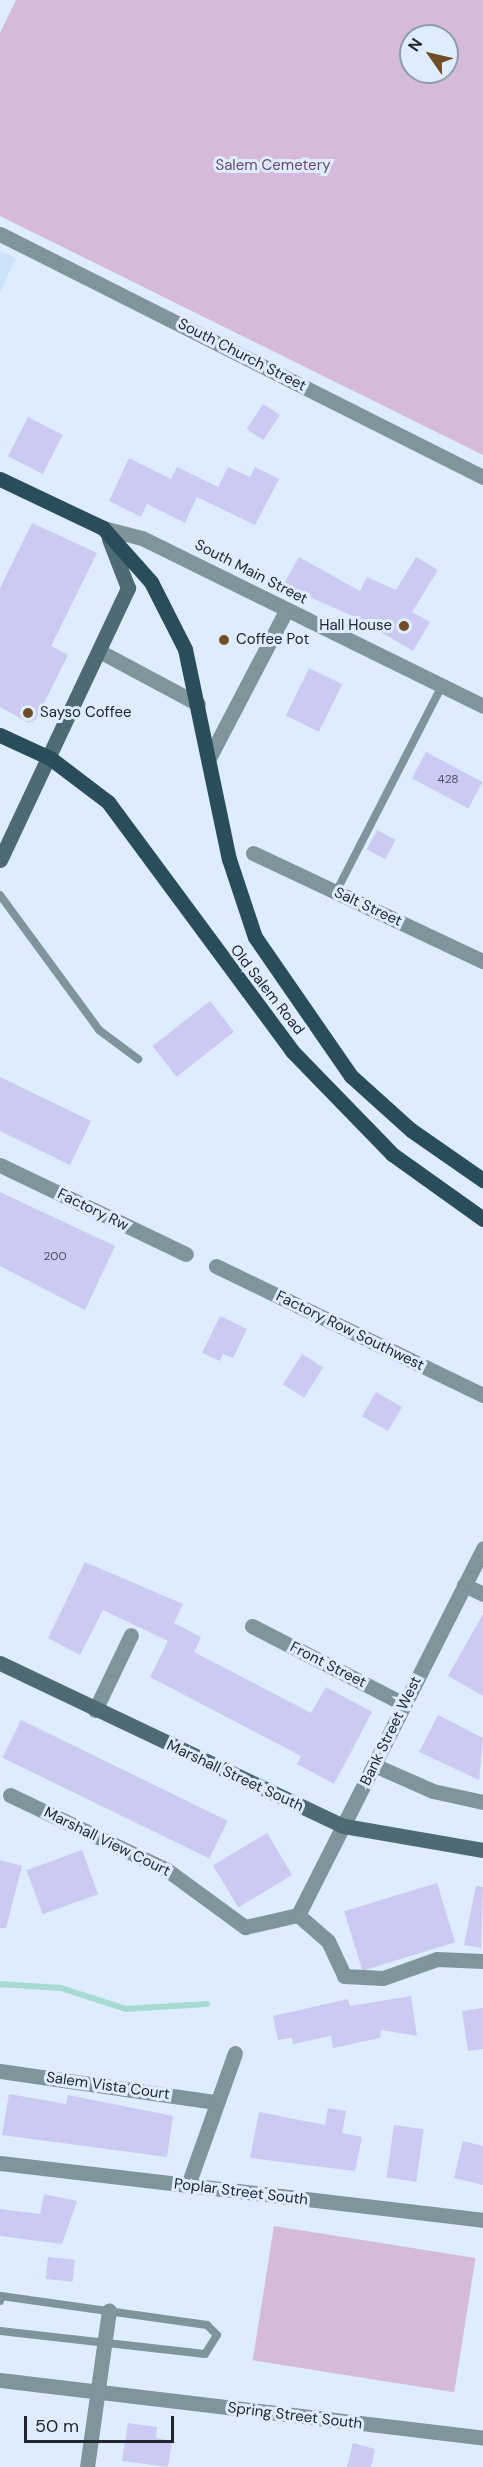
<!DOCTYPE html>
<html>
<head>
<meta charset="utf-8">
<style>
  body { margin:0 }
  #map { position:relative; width:483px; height:2467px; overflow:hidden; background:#ddecff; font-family:"DM Sans",sans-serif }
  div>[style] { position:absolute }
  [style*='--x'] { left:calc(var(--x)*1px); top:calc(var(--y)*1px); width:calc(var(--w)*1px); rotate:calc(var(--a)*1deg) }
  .built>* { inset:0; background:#cde1fa }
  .green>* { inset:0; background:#d5bad9; transform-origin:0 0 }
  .stream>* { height:6px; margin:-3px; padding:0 3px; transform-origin:3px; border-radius:3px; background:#a7dbd2 }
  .building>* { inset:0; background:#cccaf2; transform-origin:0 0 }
  .lane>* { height:8px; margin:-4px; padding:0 4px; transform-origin:4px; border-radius:4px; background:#80949b }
  .street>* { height:15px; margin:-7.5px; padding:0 7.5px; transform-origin:7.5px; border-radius:7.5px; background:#80949b }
  .secondary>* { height:15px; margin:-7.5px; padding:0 7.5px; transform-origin:7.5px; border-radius:7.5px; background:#4e6b74 }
  .primary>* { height:15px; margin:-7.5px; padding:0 7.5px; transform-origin:7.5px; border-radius:7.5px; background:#294e59 }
  .dots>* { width:16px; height:16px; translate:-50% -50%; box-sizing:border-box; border:3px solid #ddecff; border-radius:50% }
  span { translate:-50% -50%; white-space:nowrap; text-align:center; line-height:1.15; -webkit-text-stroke:6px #ddecff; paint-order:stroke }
  .number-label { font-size:12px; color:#4c505e }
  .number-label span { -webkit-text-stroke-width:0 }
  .park-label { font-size:15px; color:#6e4774 }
  .street-label { font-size:15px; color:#21272d }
  .poi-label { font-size:15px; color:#21272d }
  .right { translate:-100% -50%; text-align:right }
  .left { translate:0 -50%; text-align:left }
  .north { position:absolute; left:399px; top:24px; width:60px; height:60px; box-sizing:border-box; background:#ddecff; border:2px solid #929dab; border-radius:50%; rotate:304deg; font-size:16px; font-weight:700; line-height:24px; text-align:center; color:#21272d }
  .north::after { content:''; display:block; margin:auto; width:21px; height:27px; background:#714d27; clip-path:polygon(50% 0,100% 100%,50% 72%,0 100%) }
  .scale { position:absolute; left:24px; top:2416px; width:150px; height:27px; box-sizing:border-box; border:3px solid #21272d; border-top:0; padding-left:8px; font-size:18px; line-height:21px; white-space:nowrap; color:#21272d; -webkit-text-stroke:4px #ddecff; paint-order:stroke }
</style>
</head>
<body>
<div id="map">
  <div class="built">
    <div style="clip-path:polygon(0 251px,16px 258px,0 292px)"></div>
  </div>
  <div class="green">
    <div style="clip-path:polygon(evenodd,16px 0,483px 0,483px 455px,0 216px,0 33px,16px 0,411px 36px,447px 36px,447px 72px,411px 72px,411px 36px)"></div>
    <div style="left:274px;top:2226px;width:204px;height:136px;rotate:9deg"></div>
  </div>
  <div class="stream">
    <div style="--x:0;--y:1984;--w:61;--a:3.8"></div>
    <div style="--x:61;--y:1988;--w:68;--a:17.9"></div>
    <div style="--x:126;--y:2009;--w:81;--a:-3.5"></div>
  </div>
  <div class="building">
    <div style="left:263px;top:404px;width:20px;height:30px;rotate:33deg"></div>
    <div style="left:28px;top:417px;width:39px;height:44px;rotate:27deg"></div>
    <div style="clip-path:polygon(129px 458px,171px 479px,177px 467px,218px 487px,228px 467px,250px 477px,255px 467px,279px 479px,255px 525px,197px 497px,185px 523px,147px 504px,141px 517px,109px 501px)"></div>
    <div style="clip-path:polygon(32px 523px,97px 553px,51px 646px,68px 655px,36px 719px,29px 723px,0 707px,0 588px)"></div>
    <div style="clip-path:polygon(299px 557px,360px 591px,367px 577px,396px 590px,416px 557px,438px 570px,412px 612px,430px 622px,413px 651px,359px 619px,283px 585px)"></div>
    <div style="left:309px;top:668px;width:37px;height:53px;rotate:26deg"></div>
    <div style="left:426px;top:752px;width:64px;height:30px;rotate:28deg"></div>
    <div style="left:377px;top:830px;width:21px;height:22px;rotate:28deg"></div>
    <div style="left:210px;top:1001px;width:39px;height:73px;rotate:52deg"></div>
    <div style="clip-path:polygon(0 1077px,91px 1121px,70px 1165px,0 1131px)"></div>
    <div style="clip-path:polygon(0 1192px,115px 1246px,85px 1310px,0 1266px)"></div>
    <div style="clip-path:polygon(220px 1316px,247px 1329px,233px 1358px,223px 1354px,220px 1361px,202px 1353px)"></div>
    <div style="left:302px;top:1354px;width:25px;height:36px;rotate:32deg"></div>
    <div style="left:376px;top:1392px;width:30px;height:28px;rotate:30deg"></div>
    <div style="clip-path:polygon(85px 1562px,183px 1604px,174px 1623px,201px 1637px,194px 1652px,311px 1713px,326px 1687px,372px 1712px,334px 1784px,297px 1764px,301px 1756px,150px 1677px,168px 1641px,103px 1610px,80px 1655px,48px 1638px)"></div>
    <div style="clip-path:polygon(483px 1614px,483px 1696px,448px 1676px)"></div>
    <div style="clip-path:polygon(438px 1715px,483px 1738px,479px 1780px,419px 1752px)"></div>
    <div style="left:21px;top:1720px;width:230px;height:42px;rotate:26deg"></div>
    <div style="left:267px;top:1833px;width:49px;height:63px;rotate:59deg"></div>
    <div style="left:82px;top:1850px;width:47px;height:59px;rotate:70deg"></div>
    <div style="clip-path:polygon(0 1860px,22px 1866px,6px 1928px,0 1928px)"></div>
    <div style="left:437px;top:1883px;width:62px;height:97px;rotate:73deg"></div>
    <div style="clip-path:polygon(476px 1886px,483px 1887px,481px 1948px,464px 1945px)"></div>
    <div style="clip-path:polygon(411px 1996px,417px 2036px,381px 2030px,380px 2038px,333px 2048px,331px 2036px,293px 2044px,292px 2038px,278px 2040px,273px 2016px,348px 1999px,350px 2006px)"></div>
    <div style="clip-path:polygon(483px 2008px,483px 2049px,468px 2051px,462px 2011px)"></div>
    <div style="clip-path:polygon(9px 2094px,66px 2104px,68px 2095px,173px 2116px,167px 2157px,2px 2135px)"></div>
    <div style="clip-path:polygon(328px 2108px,346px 2111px,342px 2133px,362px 2137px,355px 2171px,250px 2158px,259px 2112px,325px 2125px)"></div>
    <div style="left:394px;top:2125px;width:30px;height:53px;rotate:8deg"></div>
    <div style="clip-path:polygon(463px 2141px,483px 2146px,483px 2185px,454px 2178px)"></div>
    <div style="clip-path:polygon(44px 2194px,77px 2201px,62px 2244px,0 2236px,0 2209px,40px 2214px)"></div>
    <div style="left:48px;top:2257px;width:27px;height:22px;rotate:6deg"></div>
    <div style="clip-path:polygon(128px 2423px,157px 2427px,156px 2438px,172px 2441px,168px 2467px,122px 2461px)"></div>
    <div style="clip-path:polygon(353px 2443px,375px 2449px,371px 2467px,347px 2467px)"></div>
  </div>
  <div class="lane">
    <div style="--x:336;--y:892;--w:232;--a:-62.8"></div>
    <div style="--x:0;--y:895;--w:167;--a:53.7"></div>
    <div style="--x:99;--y:1030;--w:49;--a:36.6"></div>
    <div style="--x:0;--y:2301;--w:5;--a:-79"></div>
    <div style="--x:1;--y:2296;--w:208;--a:8"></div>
    <div style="--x:207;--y:2325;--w:14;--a:45"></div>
    <div style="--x:217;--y:2335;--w:22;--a:122"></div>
    <div style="--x:205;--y:2354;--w:206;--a:-173.6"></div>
  </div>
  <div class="street">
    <div style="--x:0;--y:234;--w:541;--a:26.71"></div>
    <div style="--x:103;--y:528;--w:40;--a:14.4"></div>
    <div style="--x:142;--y:538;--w:380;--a:26.2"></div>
    <div style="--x:101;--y:652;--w:110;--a:28.2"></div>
    <div style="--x:209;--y:758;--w:166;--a:-62.4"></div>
    <div style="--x:253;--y:853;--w:254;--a:25.2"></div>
    <div style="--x:0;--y:1165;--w:206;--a:25.6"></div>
    <div style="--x:216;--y:1266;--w:297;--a:25.8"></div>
    <div style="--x:464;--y:1585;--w:21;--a:25"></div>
    <div style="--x:252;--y:1626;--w:171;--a:27.2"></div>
    <div style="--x:95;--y:1710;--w:83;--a:-64.4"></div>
    <div style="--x:374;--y:1765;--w:64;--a:23.8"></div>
    <div style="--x:433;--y:1791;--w:51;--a:12.4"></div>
    <div style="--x:10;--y:1795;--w:174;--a:25.5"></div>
    <div style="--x:167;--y:1870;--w:97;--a:36.2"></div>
    <div style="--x:245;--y:1927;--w:54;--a:-12.8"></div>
    <div style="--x:298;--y:1915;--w:411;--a:-63.2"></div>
    <div style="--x:298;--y:1915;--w:40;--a:41"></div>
    <div style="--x:328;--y:1941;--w:38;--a:65"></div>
    <div style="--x:344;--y:1976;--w:39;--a:3"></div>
    <div style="--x:383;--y:1978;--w:57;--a:-19.4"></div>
    <div style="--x:437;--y:1959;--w:46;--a:2.5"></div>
    <div style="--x:0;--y:2071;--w:218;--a:8.2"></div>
    <div style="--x:0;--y:2163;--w:486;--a:6.7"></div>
    <div style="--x:188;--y:2185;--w:140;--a:-70.4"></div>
    <div style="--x:0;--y:2380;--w:486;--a:6.8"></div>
    <div style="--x:87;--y:2467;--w:158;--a:-82"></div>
  </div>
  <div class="secondary">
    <div style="--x:0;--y:860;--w:301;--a:-64.8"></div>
    <div style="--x:128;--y:588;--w:53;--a:-111.2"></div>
    <div style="--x:0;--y:1663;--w:381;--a:25.4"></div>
    <div style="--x:344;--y:1826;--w:141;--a:9.8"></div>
  </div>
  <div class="primary">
    <div style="--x:0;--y:479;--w:114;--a:25.4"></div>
    <div style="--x:103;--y:528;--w:72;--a:48.4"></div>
    <div style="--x:151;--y:582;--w:75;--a:63.1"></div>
    <div style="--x:185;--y:649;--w:215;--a:78.2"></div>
    <div style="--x:229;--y:859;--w:82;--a:71.6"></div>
    <div style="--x:255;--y:937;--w:169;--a:55.4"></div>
    <div style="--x:351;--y:1076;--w:81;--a:42"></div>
    <div style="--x:411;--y:1130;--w:88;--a:34.8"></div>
    <div style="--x:0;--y:735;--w:55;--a:24.7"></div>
    <div style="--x:50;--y:758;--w:73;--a:37.2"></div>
    <div style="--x:108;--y:802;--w:310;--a:53.5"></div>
    <div style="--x:292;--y:1051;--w:144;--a:45.8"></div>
    <div style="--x:392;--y:1154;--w:112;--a:35.5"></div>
  </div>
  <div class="dots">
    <div style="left:404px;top:626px;background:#714d27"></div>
    <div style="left:224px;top:640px;background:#714d27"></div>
    <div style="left:28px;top:713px;background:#714d27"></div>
  </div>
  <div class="number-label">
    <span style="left:448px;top:780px">428</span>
    <span style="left:55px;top:1257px">200</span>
  </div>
  <div class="park-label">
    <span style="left:273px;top:166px">Salem Cemetery</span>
  </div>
  <div class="street-label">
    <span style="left:242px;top:355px;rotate:27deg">South Church Street</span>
    <span style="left:251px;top:572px;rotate:27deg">South Main Street</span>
    <span style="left:368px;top:907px;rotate:25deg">Salt Street</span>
    <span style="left:267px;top:990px;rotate:52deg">Old Salem Road</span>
    <span style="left:93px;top:1210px;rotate:26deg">Factory Rw</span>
    <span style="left:350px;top:1331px;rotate:26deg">Factory Row Southwest</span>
    <span style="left:328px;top:1665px;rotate:27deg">Front Street</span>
    <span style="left:391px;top:1731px;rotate:-64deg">Bank Street West</span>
    <span style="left:235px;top:1776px;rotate:25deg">Marshall Street South</span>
    <span style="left:107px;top:1842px;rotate:26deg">Marshall View Court</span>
    <span style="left:108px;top:2086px;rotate:8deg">Salem Vista Court</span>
    <span style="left:241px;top:2192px;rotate:7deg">Poplar Street South</span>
    <span style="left:295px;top:2416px;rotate:7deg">Spring Street South</span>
  </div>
  <div class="poi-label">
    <span class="right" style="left:392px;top:626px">Hall House</span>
    <span class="left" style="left:236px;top:640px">Coffee Pot</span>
    <span class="left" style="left:40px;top:713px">Sayso Coffee</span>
  </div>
  <div class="north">N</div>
  <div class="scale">50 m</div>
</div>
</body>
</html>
